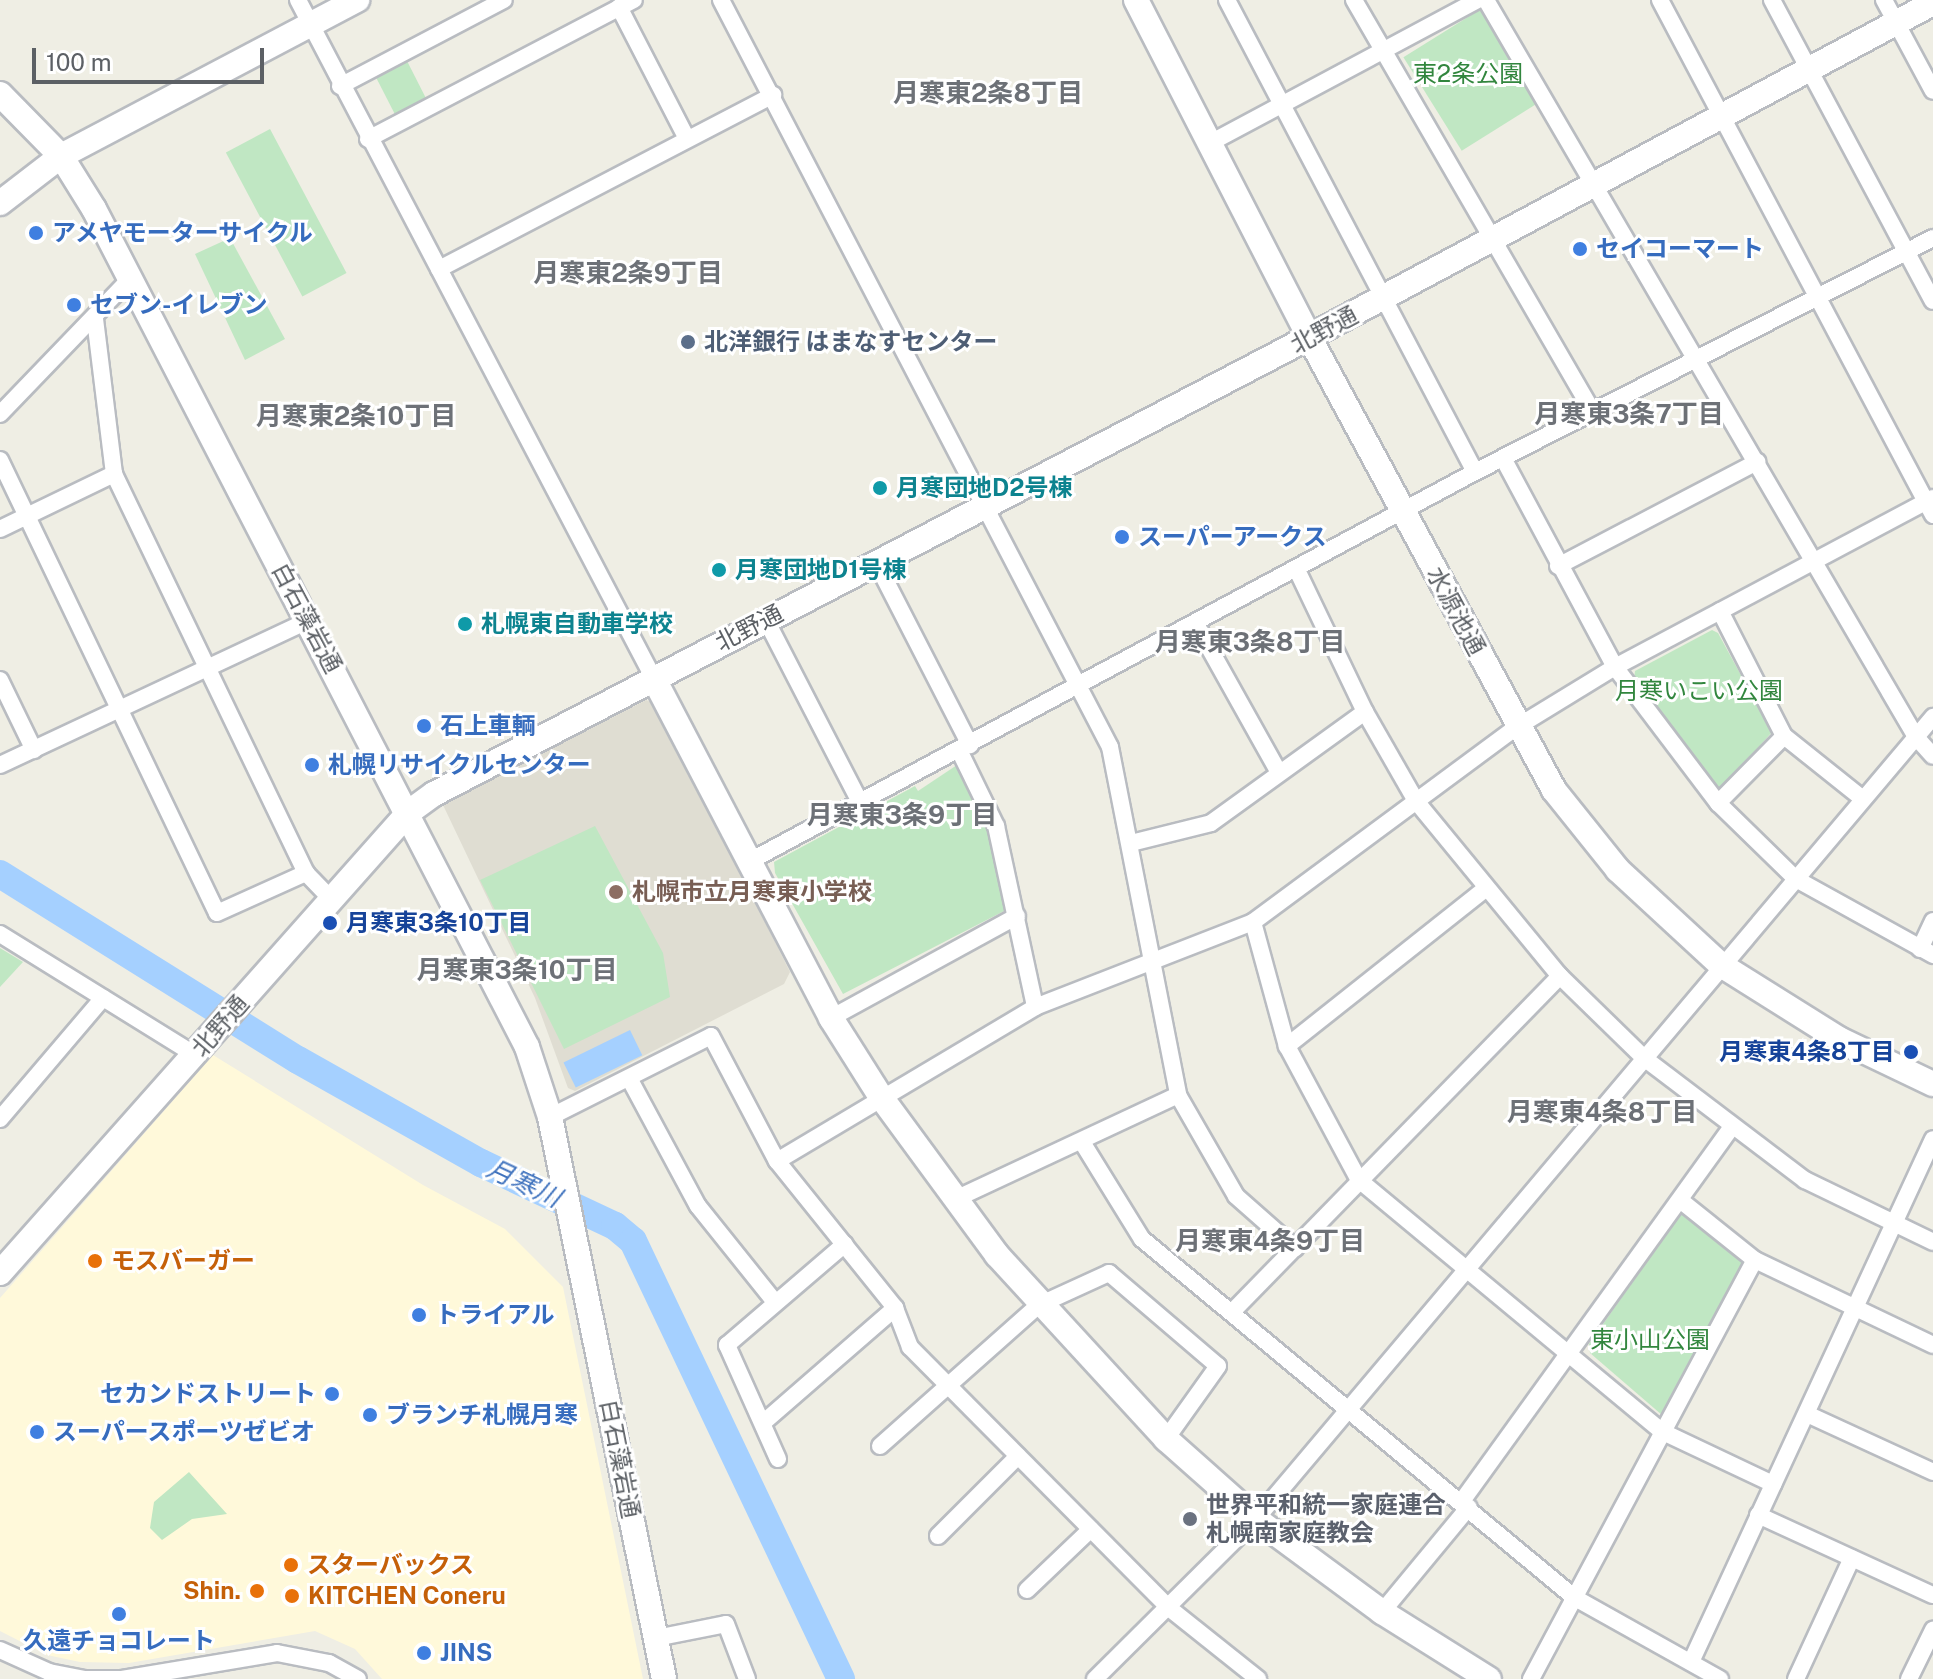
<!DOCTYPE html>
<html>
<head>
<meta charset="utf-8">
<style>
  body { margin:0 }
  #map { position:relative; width:1933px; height:1679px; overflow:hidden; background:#efeee4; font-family:"Public Sans","Noto Sans JP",sans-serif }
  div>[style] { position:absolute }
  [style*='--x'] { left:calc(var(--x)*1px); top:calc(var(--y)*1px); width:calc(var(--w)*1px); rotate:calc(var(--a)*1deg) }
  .commercial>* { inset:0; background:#fff9da }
  .education>* { inset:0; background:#dfddd2 }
  .green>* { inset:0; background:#c0e7c3; transform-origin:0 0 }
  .water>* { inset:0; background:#a5d0ff; transform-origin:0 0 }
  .river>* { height:28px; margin:-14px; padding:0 14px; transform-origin:14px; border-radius:14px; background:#a5d0ff }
  .roads { filter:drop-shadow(2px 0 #b9bcc1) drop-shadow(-2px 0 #b9bcc1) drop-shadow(0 2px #b9bcc1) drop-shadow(0 -2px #b9bcc1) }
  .street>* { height:16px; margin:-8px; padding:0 8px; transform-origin:8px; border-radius:8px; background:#fff }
  .secondary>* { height:24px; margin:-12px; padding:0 12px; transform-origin:12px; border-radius:12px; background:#fff }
  .dots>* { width:22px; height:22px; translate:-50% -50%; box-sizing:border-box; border:4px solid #fff; border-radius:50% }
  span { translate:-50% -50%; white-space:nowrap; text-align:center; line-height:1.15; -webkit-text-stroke:6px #fff; paint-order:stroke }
  .park-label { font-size:24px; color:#32863e }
  .shop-label { font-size:24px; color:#366cbe; font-weight:700 }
  .left { translate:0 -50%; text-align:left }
  .right { translate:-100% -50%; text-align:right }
  .street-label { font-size:24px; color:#5c6065 }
  .service-label { font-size:24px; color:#4e5e75; font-weight:700 }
  .culture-label { font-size:24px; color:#0d838f; font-weight:700 }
  .education-label { font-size:24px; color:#785e54; font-weight:700 }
  .transit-label { font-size:24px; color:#164399; font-weight:700 }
  .food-label { font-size:24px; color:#c56008; font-weight:700 }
  .worship-label { font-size:24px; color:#5b616d; font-weight:700 }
  .neighbourhood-label { font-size:26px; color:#6d7177; font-weight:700 }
  .water-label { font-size:26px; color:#4073be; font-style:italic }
  .scale { position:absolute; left:32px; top:48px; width:232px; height:36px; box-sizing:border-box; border:4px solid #5c6065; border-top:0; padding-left:10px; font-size:24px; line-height:28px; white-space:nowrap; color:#5c6065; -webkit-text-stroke:6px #fff; paint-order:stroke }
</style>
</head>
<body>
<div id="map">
  <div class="commercial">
    <div style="clip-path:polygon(213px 1055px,423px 1185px,505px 1229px,563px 1287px,643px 1679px,382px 1679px,355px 1649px,315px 1631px,129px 1663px,80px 1662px,47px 1655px,0 1631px,0 1298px)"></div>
  </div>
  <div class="education">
    <div style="clip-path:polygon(646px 700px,656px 704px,790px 972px,784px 984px,575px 1091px,568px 1088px,535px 998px,443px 805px)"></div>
  </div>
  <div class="green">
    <div style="left:1484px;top:7px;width:110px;height:95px;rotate:58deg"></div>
    <div style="left:406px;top:59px;width:44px;height:35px;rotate:63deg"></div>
    <div style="left:270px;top:129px;width:163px;height:50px;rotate:62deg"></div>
    <div style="clip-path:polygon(230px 238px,285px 339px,245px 360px,195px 254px)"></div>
    <div style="clip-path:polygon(1712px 630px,1718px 633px,1772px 732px,1721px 790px,1715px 788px,1634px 679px,1635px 671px)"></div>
    <div style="clip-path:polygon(960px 763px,990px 821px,1008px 909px,843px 994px,775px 873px,774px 862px,915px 786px,918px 791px)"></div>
    <div style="clip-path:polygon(595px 826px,663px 953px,670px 997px,564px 1049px,480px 880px)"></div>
    <div style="clip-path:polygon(0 948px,23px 962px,0 987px)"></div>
    <div style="clip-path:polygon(1681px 1213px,1743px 1258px,1744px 1264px,1662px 1415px,1590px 1353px,1589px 1344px)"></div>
    <div style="clip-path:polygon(189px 1472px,227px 1514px,192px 1519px,162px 1540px,150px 1528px,154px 1502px)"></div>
  </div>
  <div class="water">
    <div style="left:630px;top:1030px;width:28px;height:74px;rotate:64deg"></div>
  </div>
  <div class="river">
    <div style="--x:0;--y:874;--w:351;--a:32"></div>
    <div style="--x:298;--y:1060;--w:210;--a:29.4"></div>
    <div style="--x:481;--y:1163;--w:148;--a:25.2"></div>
    <div style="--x:615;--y:1226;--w:23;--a:40"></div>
    <div style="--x:633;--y:1241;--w:485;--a:64.6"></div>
  </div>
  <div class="roads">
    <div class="street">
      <div style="--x:298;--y:0;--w:764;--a:62.33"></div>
      <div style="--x:721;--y:0;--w:842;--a:62.49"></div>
      <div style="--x:1110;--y:747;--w:355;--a:78.9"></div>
      <div style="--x:1178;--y:1095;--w:116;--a:60.1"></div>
      <div style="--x:1236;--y:1196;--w:79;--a:41.4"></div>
      <div style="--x:1227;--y:0;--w:533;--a:62.28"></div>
      <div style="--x:1354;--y:0;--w:479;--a:59.9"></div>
      <div style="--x:1486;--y:0;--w:853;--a:59.74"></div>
      <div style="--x:1916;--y:737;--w:25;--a:48"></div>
      <div style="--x:1660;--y:0;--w:583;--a:62.07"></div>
      <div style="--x:1772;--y:0;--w:341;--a:61.9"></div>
      <div style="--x:1884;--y:0;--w:103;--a:61.7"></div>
      <div style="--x:619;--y:7;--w:148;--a:62.7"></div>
      <div style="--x:340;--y:86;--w:185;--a:-27.7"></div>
      <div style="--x:368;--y:139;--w:300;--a:-27.6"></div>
      <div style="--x:1210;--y:143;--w:304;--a:-28.1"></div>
      <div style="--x:439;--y:269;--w:377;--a:-27.5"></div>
      <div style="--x:95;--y:319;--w:156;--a:83"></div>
      <div style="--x:114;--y:474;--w:443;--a:64.3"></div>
      <div style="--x:306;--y:873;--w:36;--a:46"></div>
      <div style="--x:0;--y:414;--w:189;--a:-46.1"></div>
      <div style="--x:0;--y:460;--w:502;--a:64.4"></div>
      <div style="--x:217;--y:913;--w:98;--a:-24.2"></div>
      <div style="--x:1504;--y:460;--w:235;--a:61.8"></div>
      <div style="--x:1615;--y:667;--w:171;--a:52.9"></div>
      <div style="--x:1718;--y:803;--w:109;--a:44.3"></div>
      <div style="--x:1796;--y:879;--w:157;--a:29"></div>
      <div style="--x:0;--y:529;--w:127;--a:-25.8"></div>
      <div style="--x:876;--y:562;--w:206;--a:62.8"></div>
      <div style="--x:1558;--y:566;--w:225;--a:-27.6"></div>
      <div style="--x:1297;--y:570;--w:157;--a:64.4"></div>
      <div style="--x:1365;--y:712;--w:103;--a:60.2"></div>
      <div style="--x:1416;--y:801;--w:227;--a:50.6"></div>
      <div style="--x:1560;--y:976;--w:117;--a:44.3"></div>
      <div style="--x:1644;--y:1058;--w:202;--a:37.2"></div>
      <div style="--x:1805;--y:1180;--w:142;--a:25.8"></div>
      <div style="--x:1720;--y:611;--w:140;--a:62.9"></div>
      <div style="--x:1784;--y:736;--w:101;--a:38.6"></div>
      <div style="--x:766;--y:620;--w:205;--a:62.7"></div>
      <div style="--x:1197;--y:626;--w:168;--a:60.8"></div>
      <div style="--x:0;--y:680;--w:78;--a:64.1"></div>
      <div style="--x:959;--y:750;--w:85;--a:64"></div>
      <div style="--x:996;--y:826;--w:185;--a:77.8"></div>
      <div style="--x:0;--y:765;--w:340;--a:-25.1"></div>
      <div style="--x:1718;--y:803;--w:94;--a:-45.4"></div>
      <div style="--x:1131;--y:843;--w:82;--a:-14"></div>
      <div style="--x:1211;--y:823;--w:190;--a:-35.8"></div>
      <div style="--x:750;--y:861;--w:823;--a:-28.22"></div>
      <div style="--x:1475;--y:472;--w:514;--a:-27.06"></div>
      <div style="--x:1253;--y:922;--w:129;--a:74.7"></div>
      <div style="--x:1287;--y:1046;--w:152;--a:61.8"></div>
      <div style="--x:1359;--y:1180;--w:395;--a:39.7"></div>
      <div style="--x:1663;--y:1432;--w:122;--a:25.3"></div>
      <div style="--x:0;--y:934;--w:229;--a:31.8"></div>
      <div style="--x:1920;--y:949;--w:31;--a:-65"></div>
      <div style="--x:831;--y:1018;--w:212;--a:-28.7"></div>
      <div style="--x:1287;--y:1046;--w:253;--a:-38.4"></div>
      <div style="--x:629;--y:1078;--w:145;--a:61.7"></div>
      <div style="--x:698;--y:1206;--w:123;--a:51.3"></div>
      <div style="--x:550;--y:1117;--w:180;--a:-26.7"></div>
      <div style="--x:711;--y:1036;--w:141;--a:62.2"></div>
      <div style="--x:777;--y:1161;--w:189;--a:51.2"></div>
      <div style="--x:895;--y:1308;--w:42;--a:69"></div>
      <div style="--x:910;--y:1347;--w:368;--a:45.2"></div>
      <div style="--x:1169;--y:1608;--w:114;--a:38.6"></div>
      <div style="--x:0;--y:1119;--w:159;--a:-49.6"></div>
      <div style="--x:1082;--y:1142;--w:114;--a:58.3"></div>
      <div style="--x:1142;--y:1239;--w:562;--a:39.66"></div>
      <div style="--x:1575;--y:1598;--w:166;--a:29.2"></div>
      <div style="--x:777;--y:1161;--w:300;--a:-30.8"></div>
      <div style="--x:1035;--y:1007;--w:234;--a:-21.3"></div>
      <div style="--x:1253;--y:922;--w:328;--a:-36.5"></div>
      <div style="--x:1517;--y:727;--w:115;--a:-31.5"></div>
      <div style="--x:1615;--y:667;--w:360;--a:-28"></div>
      <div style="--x:953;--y:1200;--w:248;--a:-25"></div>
      <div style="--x:1680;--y:1200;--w:96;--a:38.7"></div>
      <div style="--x:1755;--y:1260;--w:197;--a:25.5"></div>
      <div style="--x:1233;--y:1311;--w:468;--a:-45.7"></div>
      <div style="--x:1807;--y:1414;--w:139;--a:24.7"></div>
      <div style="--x:764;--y:1422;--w:174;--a:-41"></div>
      <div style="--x:880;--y:1446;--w:213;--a:-41.6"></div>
      <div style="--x:1039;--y:1305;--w:77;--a:-24.6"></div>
      <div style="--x:1109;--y:1273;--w:143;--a:40.5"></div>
      <div style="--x:1218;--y:1366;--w:90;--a:125.5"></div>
      <div style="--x:778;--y:1459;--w:125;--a:-114.1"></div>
      <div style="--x:727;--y:1345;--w:155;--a:-40.6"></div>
      <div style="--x:1462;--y:1501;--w:462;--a:-54.2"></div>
      <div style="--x:1758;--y:1515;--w:192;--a:24.6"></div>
      <div style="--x:938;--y:1536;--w:113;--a:-45"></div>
      <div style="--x:1027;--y:1590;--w:88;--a:-43.6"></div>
      <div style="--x:1382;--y:1612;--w:136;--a:-50.4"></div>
      <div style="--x:656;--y:1638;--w:71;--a:-11.3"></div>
      <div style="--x:726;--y:1624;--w:59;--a:69.1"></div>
      <div style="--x:0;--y:1650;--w:54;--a:24.2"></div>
      <div style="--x:49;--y:1672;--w:38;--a:11"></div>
      <div style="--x:86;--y:1679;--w:36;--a:0"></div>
      <div style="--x:122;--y:1679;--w:157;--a:-9.5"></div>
      <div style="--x:277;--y:1653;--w:53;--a:10.9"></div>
      <div style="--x:329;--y:1663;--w:33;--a:29"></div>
      <div style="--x:1691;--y:1662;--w:576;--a:-65.17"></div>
      <div style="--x:1095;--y:1679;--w:227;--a:-44.8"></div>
      <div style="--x:1256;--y:1519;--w:1050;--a:-49.83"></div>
      <div style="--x:1531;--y:1679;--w:475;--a:-61.9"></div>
      <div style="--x:1796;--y:1679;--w:133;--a:-65.2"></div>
      <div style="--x:1909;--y:1679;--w:55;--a:-63.9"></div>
    </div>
    <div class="secondary">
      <div style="--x:1136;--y:0;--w:379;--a:62.8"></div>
      <div style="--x:1309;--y:337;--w:515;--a:61.59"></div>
      <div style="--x:1554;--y:790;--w:102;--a:51.3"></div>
      <div style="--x:1618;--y:870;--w:140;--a:42.7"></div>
      <div style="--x:1721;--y:965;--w:139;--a:32.1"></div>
      <div style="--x:1839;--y:1039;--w:104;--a:25.6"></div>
      <div style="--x:0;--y:94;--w:87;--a:45.5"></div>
      <div style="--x:61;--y:156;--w:62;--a:58.1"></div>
      <div style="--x:94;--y:209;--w:943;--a:62.67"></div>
      <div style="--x:527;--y:1047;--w:74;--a:71.8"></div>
      <div style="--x:550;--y:1117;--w:573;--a:78.53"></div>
      <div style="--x:0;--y:203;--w:77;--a:-37.6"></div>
      <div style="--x:61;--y:156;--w:335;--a:-27.8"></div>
      <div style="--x:653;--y:677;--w:385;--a:62.4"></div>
      <div style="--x:831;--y:1018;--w:93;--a:57.7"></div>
      <div style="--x:881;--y:1097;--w:196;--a:53.7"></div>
      <div style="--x:997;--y:1255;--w:250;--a:47.4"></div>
      <div style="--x:1166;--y:1439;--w:120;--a:41.6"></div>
      <div style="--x:1256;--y:1519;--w:157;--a:36.4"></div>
      <div style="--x:1382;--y:1612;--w:126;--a:32.1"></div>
      <div style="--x:0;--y:1273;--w:616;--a:-48.42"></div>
      <div style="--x:409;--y:812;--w:31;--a:-36"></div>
      <div style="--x:434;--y:794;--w:960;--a:-27.55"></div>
      <div style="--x:1285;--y:350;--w:735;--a:-28.17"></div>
    </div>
  </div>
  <div class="dots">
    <div style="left:36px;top:233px;background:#3f7fe0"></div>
    <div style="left:1580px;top:249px;background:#3f7fe0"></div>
    <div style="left:74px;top:305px;background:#3f7fe0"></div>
    <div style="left:688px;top:342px;background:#5c6f8a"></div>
    <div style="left:880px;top:488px;background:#0f9aa8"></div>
    <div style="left:1122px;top:537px;background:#3f7fe0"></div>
    <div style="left:719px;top:570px;background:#0f9aa8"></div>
    <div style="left:465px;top:624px;background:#0f9aa8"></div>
    <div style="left:424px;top:726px;background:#3f7fe0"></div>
    <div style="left:312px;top:765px;background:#3f7fe0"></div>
    <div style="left:616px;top:892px;background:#8d6e63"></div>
    <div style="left:330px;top:923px;background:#1a4fb4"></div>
    <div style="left:1911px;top:1052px;background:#1a4fb4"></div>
    <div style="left:95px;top:1261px;background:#e8710a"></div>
    <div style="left:419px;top:1315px;background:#3f7fe0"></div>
    <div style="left:332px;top:1394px;background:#3f7fe0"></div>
    <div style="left:370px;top:1415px;background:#3f7fe0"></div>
    <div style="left:37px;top:1432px;background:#3f7fe0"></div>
    <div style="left:1190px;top:1519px;background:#6b7280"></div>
    <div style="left:291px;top:1565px;background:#e8710a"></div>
    <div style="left:257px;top:1591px;background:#e8710a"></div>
    <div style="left:292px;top:1596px;background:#e8710a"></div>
    <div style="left:119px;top:1614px;background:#3f7fe0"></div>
    <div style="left:424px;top:1653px;background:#3f7fe0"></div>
  </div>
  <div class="park-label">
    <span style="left:1468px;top:74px">東2条公園</span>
    <span style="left:1699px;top:691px">月寒いこい公園</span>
    <span style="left:1650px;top:1340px">東小山公園</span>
  </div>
  <div class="shop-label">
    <span class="left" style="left:52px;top:233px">アメヤモーターサイクル</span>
    <span class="left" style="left:1596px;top:249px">セイコーマート</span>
    <span class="left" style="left:90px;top:305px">セブン-イレブン</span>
    <span class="left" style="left:1138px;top:537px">スーパーアークス</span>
    <span class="left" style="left:440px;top:726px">石上車輌</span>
    <span class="left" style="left:328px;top:765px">札幌リサイクルセンター</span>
    <span class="left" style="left:435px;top:1315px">トライアル</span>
    <span class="right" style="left:316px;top:1394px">セカンドストリート</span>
    <span class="left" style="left:386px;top:1415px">ブランチ札幌月寒</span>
    <span class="left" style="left:53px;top:1432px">スーパースポーツゼビオ</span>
    <span style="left:119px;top:1641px">久遠チョコレート</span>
    <span class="left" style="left:440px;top:1653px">JINS</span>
  </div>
  <div class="street-label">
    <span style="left:1324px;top:330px;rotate:-28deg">北野通</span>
    <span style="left:1456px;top:611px;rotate:62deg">水源池通</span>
    <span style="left:307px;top:618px;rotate:62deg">白石藻岩通</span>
    <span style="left:749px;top:628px;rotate:-27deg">北野通</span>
    <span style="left:220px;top:1026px;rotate:-49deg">北野通</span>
    <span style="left:620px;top:1459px;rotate:79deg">白石藻岩通</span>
  </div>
  <div class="service-label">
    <span class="left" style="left:704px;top:342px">北洋銀行 はまなすセンター</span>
  </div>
  <div class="culture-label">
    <span class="left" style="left:896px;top:488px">月寒団地D2号棟</span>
    <span class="left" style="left:735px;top:570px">月寒団地D1号棟</span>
    <span class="left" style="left:481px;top:624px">札幌東自動車学校</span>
  </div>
  <div class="education-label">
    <span class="left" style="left:632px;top:892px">札幌市立月寒東小学校</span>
  </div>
  <div class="transit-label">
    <span class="left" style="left:346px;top:923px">月寒東3条10丁目</span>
    <span class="right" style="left:1895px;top:1052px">月寒東4条8丁目</span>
  </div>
  <div class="food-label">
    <span class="left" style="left:111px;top:1261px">モスバーガー</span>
    <span class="left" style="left:307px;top:1565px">スターバックス</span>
    <span class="right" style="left:241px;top:1591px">Shin.</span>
    <span class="left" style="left:308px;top:1596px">KITCHEN Coneru</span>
  </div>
  <div class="worship-label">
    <span class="left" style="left:1206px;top:1519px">世界平和統一家庭連合<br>札幌南家庭教会</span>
  </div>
  <div class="neighbourhood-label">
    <span style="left:988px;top:93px">月寒東2条8丁目</span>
    <span style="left:628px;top:273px">月寒東2条9丁目</span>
    <span style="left:1629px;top:414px">月寒東3条7丁目</span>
    <span style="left:356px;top:416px">月寒東2条10丁目</span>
    <span style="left:1250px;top:642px">月寒東3条8丁目</span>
    <span style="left:902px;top:815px">月寒東3条9丁目</span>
    <span style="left:517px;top:970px">月寒東3条10丁目</span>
    <span style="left:1602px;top:1112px">月寒東4条8丁目</span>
    <span style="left:1270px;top:1241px">月寒東4条9丁目</span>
  </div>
  <div class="water-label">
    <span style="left:524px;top:1183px;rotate:25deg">月寒川</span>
  </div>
  <div class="scale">100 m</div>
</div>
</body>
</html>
